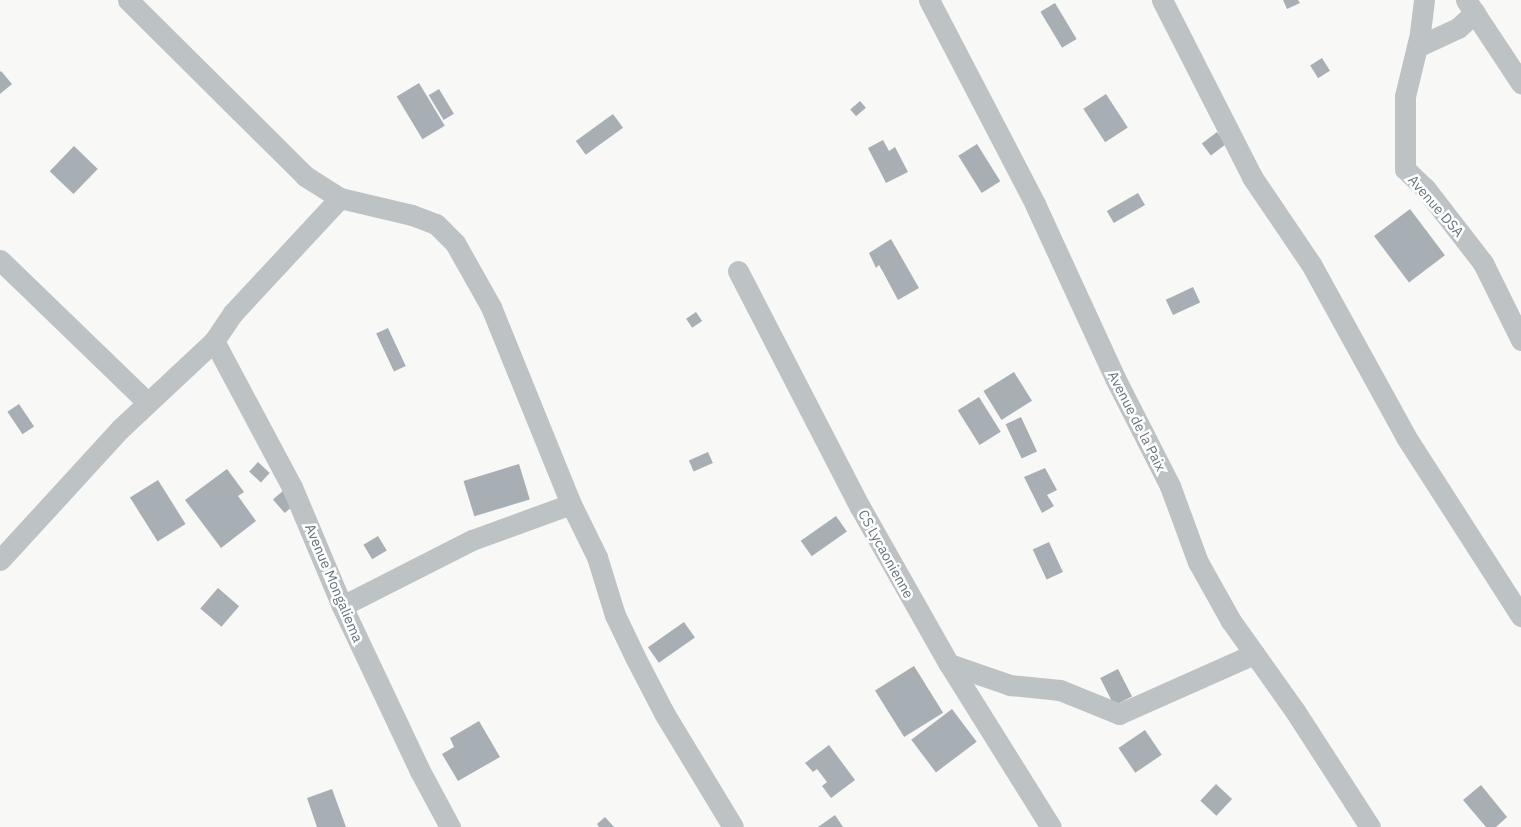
<!DOCTYPE html>
<html>
<head>
<meta charset="utf-8">
<style>
  body { margin:0 }
  #map { position:relative; width:1521px; height:827px; overflow:hidden; background:#f8f8f6; font-family:"IBM Plex Sans",sans-serif }
  div>[style] { position:absolute }
  [style*='--x'] { left:calc(var(--x)*1px); top:calc(var(--y)*1px); width:calc(var(--w)*1px); rotate:calc(var(--a)*1deg) }
  .building>* { inset:0; background:#a8afb4; transform-origin:0 0 }
  .street>* { height:21px; margin:-10.5px; padding:0 10.5px; transform-origin:10.5px; border-radius:10.5px; background:#bdc2c5 }
  span { translate:-50% -50%; white-space:nowrap; text-align:center; line-height:1.15; -webkit-text-stroke:5px #fff; paint-order:stroke }
  .street-label { font-size:14px; color:#66747d }
</style>
</head>
<body>
<div id="map">
  <div class="building">
    <div style="clip-path:polygon(1283px 0,1298px 0,1300px 3px,1287px 9px)"></div>
    <div style="left:1055px;top:3px;width:42px;height:17px;rotate:59deg"></div>
    <div style="left:1322px;top:58px;width:15px;height:14px;rotate:58deg"></div>
    <div style="clip-path:polygon(1px 71px,12px 84px,0 94px,0 72px)"></div>
    <div style="left:419px;top:83px;width:50px;height:26px;rotate:59deg"></div>
    <div style="left:439px;top:89px;width:29px;height:12px;rotate:59deg"></div>
    <div style="left:1106px;top:94px;width:40px;height:27px;rotate:57deg"></div>
    <div style="left:860px;top:101px;width:9px;height:13px;rotate:49deg"></div>
    <div style="left:613px;top:114px;width:17px;height:46px;rotate:54deg"></div>
    <div style="left:1217px;top:132px;width:15px;height:19px;rotate:53deg"></div>
    <div style="clip-path:polygon(883px 140px,889px 151px,895px 147px,908px 172px,886px 183px,868px 148px)"></div>
    <div style="left:977px;top:144px;width:44px;height:22px;rotate:58deg"></div>
    <div style="left:74px;top:146px;width:33px;height:35px;rotate:44deg"></div>
    <div style="left:1138px;top:193px;width:14px;height:36px;rotate:60deg"></div>
    <div style="left:1410px;top:209px;width:58px;height:45px;rotate:53deg"></div>
    <div style="clip-path:polygon(891px 239px,919px 288px,898px 300px,883px 272px,879px 265px,876px 268px,869px 253px)"></div>
    <div style="left:1193px;top:287px;width:17px;height:30px;rotate:65deg"></div>
    <div style="left:696px;top:312px;width:11px;height:12px;rotate:56deg"></div>
    <div style="left:388px;top:328px;width:42px;height:13px;rotate:65deg"></div>
    <div style="left:1014px;top:372px;width:34px;height:36px;rotate:58deg"></div>
    <div style="left:979px;top:397px;width:41px;height:25px;rotate:58deg"></div>
    <div style="left:19px;top:404px;width:27px;height:14px;rotate:56deg"></div>
    <div style="left:1021px;top:417px;width:38px;height:17px;rotate:65deg"></div>
    <div style="left:708px;top:452px;width:12px;height:21px;rotate:66deg"></div>
    <div style="left:258px;top:462px;width:16px;height:13px;rotate:43deg"></div>
    <div style="left:519px;top:464px;width:37px;height:58px;rotate:73deg"></div>
    <div style="clip-path:polygon(1045px 468px,1057px 490px,1047px 495px,1054px 506px,1042px 513px,1024px 477px)"></div>
    <div style="clip-path:polygon(227px 469px,244px 492px,238px 496px,256px 521px,221px 548px,185px 500px)"></div>
    <div style="left:158px;top:480px;width:52px;height:33px;rotate:58deg"></div>
    <div style="left:285px;top:489px;width:18px;height:16px;rotate:49deg"></div>
    <div style="left:836px;top:516px;width:19px;height:43px;rotate:55deg"></div>
    <div style="left:378px;top:536px;width:17px;height:17px;rotate:59deg"></div>
    <div style="left:1049px;top:542px;width:33px;height:18px;rotate:65deg"></div>
    <div style="left:218px;top:588px;width:28px;height:27px;rotate:41deg"></div>
    <div style="left:684px;top:622px;width:19px;height:44px;rotate:55deg"></div>
    <div style="left:914px;top:666px;width:55px;height:46px;rotate:58deg"></div>
    <div style="left:1118px;top:669px;width:31px;height:20px;rotate:63deg"></div>
    <div style="left:952px;top:709px;width:41px;height:51px;rotate:53deg"></div>
    <div style="clip-path:polygon(479px 721px,500px 757px,458px 781px,442px 754px,454px 747px,450px 738px)"></div>
    <div style="left:1145px;top:730px;width:30px;height:32px;rotate:56deg"></div>
    <div style="clip-path:polygon(829px 745px,855px 780px,831px 798px,822px 786px,827px 782px,817px 769px,813px 772px,805px 763px)"></div>
    <div style="left:1216px;top:784px;width:22px;height:23px;rotate:43deg"></div>
    <div style="clip-path:polygon(1481px 785px,1507px 817px,1496px 827px,1486px 827px,1463px 800px)"></div>
    <div style="clip-path:polygon(332px 789px,346px 827px,317px 827px,307px 798px)"></div>
    <div style="clip-path:polygon(835px 815px,843px 827px,818px 827px)"></div>
    <div style="clip-path:polygon(605px 817px,614px 827px,599px 827px,597px 824px)"></div>
  </div>
  <div class="street">
    <div style="--x:128;--y:0;--w:250;--a:44.8"></div>
    <div style="--x:305;--y:176;--w:41;--a:32.2"></div>
    <div style="--x:340;--y:198;--w:74;--a:13.3"></div>
    <div style="--x:412;--y:215;--w:26;--a:21"></div>
    <div style="--x:436;--y:224;--w:27;--a:45"></div>
    <div style="--x:455;--y:243;--w:73;--a:60.6"></div>
    <div style="--x:491;--y:307;--w:213;--a:67.9"></div>
    <div style="--x:571;--y:504;--w:59;--a:63.9"></div>
    <div style="--x:597;--y:557;--w:61;--a:72.8"></div>
    <div style="--x:615;--y:615;--w:47;--a:64.5"></div>
    <div style="--x:635;--y:657;--w:63;--a:62.6"></div>
    <div style="--x:664;--y:713;--w:133;--a:58.8"></div>
    <div style="--x:929;--y:0;--w:230;--a:62.5"></div>
    <div style="--x:1035;--y:204;--w:192;--a:65.3"></div>
    <div style="--x:1115;--y:378;--w:121;--a:63"></div>
    <div style="--x:1170;--y:486;--w:81;--a:69.8"></div>
    <div style="--x:1198;--y:562;--w:68;--a:60.8"></div>
    <div style="--x:1231;--y:621;--w:110;--a:54.6"></div>
    <div style="--x:1295;--y:711;--w:138;--a:57.1"></div>
    <div style="--x:1162;--y:0;--w:199;--a:63"></div>
    <div style="--x:1252;--y:177;--w:105;--a:55.9"></div>
    <div style="--x:1311;--y:264;--w:197;--a:61.2"></div>
    <div style="--x:1406;--y:437;--w:213;--a:57.3"></div>
    <div style="--x:1424;--y:0;--w:34;--a:97"></div>
    <div style="--x:1420;--y:34;--w:64;--a:103.6"></div>
    <div style="--x:1405;--y:96;--w:73;--a:90"></div>
    <div style="--x:1405;--y:169;--w:28;--a:44"></div>
    <div style="--x:1425;--y:188;--w:95;--a:52.3"></div>
    <div style="--x:1483;--y:263;--w:86;--a:63.7"></div>
    <div style="--x:1466;--y:0;--w:100;--a:56.5"></div>
    <div style="--x:1417;--y:47;--w:45;--a:-24.9"></div>
    <div style="--x:1458;--y:28;--w:23;--a:-43"></div>
    <div style="--x:0;--y:260;--w:204;--a:44"></div>
    <div style="--x:738;--y:271;--w:266;--a:62.7"></div>
    <div style="--x:860;--y:507;--w:180;--a:60.5"></div>
    <div style="--x:949;--y:664;--w:192;--a:58"></div>
    <div style="--x:214;--y:341;--w:166;--a:61.9"></div>
    <div style="--x:292;--y:487;--w:129;--a:67.2"></div>
    <div style="--x:342;--y:606;--w:183;--a:64.7"></div>
    <div style="--x:420;--y:771;--w:64;--a:61.8"></div>
    <div style="--x:0;--y:560;--w:178;--a:-47.5"></div>
    <div style="--x:120;--y:429;--w:129;--a:-43.1"></div>
    <div style="--x:214;--y:341;--w:34;--a:-56"></div>
    <div style="--x:233;--y:313;--w:157;--a:-47.1"></div>
    <div style="--x:342;--y:606;--w:146;--a:-26.9"></div>
    <div style="--x:472;--y:540;--w:105;--a:-20"></div>
    <div style="--x:949;--y:664;--w:65;--a:19"></div>
    <div style="--x:1010;--y:685;--w:50;--a:5.7"></div>
    <div style="--x:1060;--y:690;--w:64;--a:22.1"></div>
    <div style="--x:1119;--y:714;--w:148;--a:-24"></div>
  </div>
  <div class="street-label">
    <span style="left:1436px;top:206px;rotate:49deg">Avenue DSA</span>
    <span style="left:1137px;top:421px;rotate:63deg">Avenue de la Paix</span>
    <span style="left:886px;top:554px;rotate:61deg">CS Lycaonienne</span>
    <span style="left:334px;top:583px;rotate:67deg">Avenue Mongaliema</span>
  </div>
</div>
</body>
</html>
